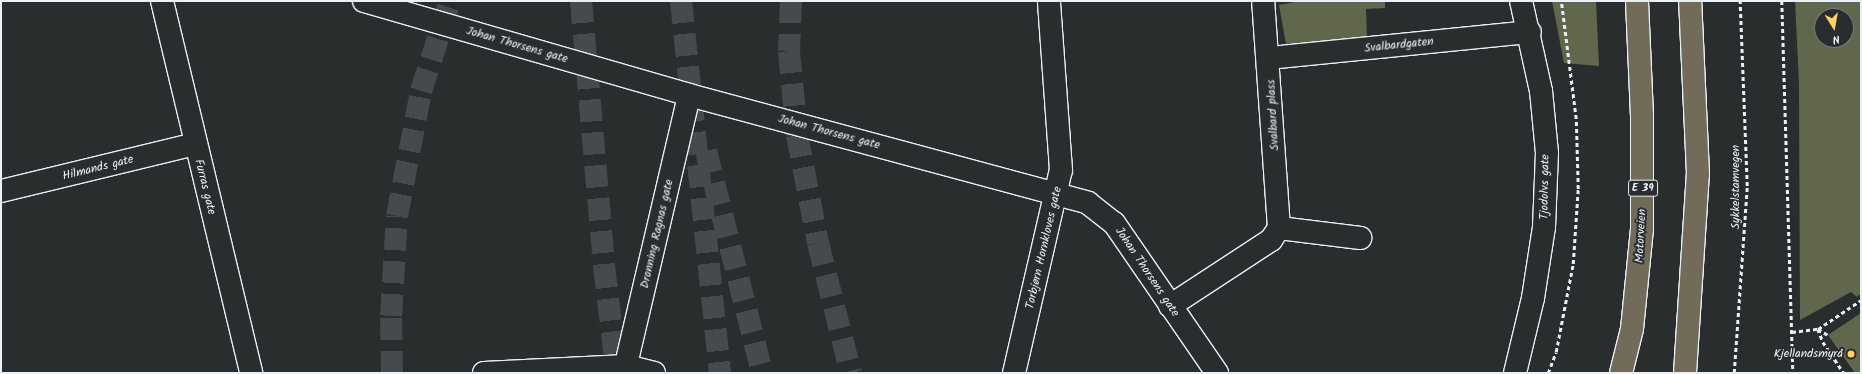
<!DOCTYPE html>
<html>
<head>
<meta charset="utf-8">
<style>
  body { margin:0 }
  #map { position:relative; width:1862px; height:374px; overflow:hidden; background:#2a2d2e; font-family:Kalam,sans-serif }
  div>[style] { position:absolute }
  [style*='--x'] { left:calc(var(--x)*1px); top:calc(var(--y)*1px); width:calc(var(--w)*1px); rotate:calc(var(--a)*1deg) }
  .green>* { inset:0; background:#61674d }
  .trunk-tunnel>* { height:22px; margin-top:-11px; transform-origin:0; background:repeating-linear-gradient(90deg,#464a4c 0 22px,transparent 0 33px) }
  .motorway-tunnel>* { height:22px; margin-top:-11px; transform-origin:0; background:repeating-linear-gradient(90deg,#464a4c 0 22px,transparent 0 33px) }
  .path>* { height:2.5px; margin-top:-1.25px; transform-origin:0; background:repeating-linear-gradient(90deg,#e8f1f8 0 4px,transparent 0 7px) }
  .roads { filter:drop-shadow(1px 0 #e8f1f8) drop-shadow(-1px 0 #e8f1f8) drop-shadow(0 1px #e8f1f8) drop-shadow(0 -1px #e8f1f8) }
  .minor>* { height:22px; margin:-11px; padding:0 11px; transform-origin:11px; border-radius:11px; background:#2a2d2e }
  .trunk>* { height:22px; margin:-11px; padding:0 11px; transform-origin:11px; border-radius:11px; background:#726b5a }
  .dots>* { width:11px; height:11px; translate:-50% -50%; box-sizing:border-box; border:2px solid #2a2d2e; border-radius:50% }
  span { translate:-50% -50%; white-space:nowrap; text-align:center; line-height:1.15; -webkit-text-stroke:4px #2a2d2e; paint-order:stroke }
  .shield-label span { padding:1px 3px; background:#2a2d2e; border:1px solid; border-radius:3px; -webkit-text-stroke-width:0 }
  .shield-label { font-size:11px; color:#e8f1f8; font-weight:700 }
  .street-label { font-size:12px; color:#e8f1f8 }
  .poi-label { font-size:12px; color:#e8f1f8 }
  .right { translate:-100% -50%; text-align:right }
  .frame { position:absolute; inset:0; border:2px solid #e8f1f8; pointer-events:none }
  .north { position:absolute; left:1814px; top:8px; width:40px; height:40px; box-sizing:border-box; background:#2a2d2e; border:1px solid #767b7f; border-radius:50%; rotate:169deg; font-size:11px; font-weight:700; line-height:16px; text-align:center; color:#e8f1f8 }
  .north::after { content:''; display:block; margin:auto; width:14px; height:18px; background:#ffd166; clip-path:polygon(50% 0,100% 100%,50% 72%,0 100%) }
</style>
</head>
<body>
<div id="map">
  <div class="green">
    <div style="clip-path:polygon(1300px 1px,1385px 1px,1385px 8px,1366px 9px,1367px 37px,1286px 44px,1279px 5px)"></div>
    <div style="clip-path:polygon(1552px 1px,1596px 1px,1599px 66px,1564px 63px)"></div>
    <div style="clip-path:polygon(evenodd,1795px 1px,1861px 1px,1861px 293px,1857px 297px,1851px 292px,1800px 320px,1799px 84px,1795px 1px,1822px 16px,1846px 16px,1846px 40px,1822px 40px,1822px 16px)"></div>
    <div style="clip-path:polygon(1861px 313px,1861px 373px,1855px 373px,1828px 335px)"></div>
  </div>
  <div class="trunk-tunnel">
    <div style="--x:791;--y:1;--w:50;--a:92.3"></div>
    <div style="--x:789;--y:51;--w:84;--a:84.6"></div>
    <div style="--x:797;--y:135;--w:110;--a:79"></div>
    <div style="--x:818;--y:243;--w:134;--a:75.8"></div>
    <div style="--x:392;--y:373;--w:57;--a:-91"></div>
    <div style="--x:391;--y:316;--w:100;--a:-86.6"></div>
    <div style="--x:397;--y:216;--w:127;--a:-79.1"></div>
    <div style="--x:421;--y:91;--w:95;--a:-72.1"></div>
  </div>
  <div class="motorway-tunnel">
    <div style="--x:581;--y:1;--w:266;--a:85"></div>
    <div style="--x:604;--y:266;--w:108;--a:83.1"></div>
    <div style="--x:681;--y:1;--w:374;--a:84"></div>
    <div style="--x:706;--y:151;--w:229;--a:75.8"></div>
  </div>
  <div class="path">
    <div style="--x:1782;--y:1;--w:372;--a:88.3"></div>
    <div style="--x:1818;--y:329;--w:14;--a:69"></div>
    <div style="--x:1823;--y:342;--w:37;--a:56"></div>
    <div style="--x:1818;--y:329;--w:12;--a:31"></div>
    <div style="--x:1792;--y:332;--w:26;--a:-7"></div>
    <div style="--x:1818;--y:329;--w:52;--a:-34"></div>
    <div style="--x:1548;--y:373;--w:22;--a:-69"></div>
    <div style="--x:1556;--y:352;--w:90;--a:-79.1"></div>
    <div style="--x:1573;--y:264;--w:75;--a:-86.2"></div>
    <div style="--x:1578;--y:189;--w:70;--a:-91.6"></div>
    <div style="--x:1576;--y:119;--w:119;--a:-97.2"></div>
    <div style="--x:1734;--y:373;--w:187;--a:-86"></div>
    <div style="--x:1747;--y:186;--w:185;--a:-92.2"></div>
  </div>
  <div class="roads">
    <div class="minor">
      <div style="--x:162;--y:1;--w:382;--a:76.5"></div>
      <div style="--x:364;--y:1;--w:338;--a:16.1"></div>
      <div style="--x:689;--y:95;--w:413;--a:15.1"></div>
      <div style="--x:1088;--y:203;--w:33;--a:38"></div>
      <div style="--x:1114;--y:223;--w:182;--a:55.5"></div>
      <div style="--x:1269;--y:58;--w:262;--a:-5.7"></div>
      <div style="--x:1;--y:191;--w:200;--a:-13.6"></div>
      <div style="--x:1279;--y:228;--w:82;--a:7"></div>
      <div style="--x:1170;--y:306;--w:121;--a:-33.2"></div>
      <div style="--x:1271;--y:240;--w:14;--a:-56"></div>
      <div style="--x:1279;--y:228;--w:228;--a:-94"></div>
      <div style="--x:484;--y:373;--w:142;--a:-2.8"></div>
      <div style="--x:626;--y:366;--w:29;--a:14"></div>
      <div style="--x:624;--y:373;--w:285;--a:-76.8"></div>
      <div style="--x:1014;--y:373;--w:208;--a:-77"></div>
      <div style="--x:1061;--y:170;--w:169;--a:-94.1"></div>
      <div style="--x:1515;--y:373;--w:77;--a:-76.5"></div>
      <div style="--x:1533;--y:298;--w:72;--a:-81.2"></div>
      <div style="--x:1544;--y:227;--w:74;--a:-87.7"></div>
      <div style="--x:1547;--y:153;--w:62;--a:-95.5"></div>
      <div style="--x:1541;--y:91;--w:92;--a:-102.5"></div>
    </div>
    <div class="trunk">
      <div style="--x:1621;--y:373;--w:45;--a:-76"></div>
      <div style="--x:1632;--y:329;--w:100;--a:-84.3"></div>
      <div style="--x:1642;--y:229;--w:113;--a:-90"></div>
      <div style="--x:1642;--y:116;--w:115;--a:-92.5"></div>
      <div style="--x:1685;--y:373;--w:199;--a:-86.3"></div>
      <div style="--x:1698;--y:174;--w:173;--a:-92.6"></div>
    </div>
  </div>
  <div class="dots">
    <div style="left:1851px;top:354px;background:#ffd166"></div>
  </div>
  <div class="shield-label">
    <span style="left:1643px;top:188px">E 39</span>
  </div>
  <div class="street-label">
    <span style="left:517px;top:45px;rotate:16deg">Johan Thorsens gate</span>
    <span style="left:1399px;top:45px;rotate:-6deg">Svalbardgaten</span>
    <span style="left:1273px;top:115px;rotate:-93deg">Svalbard plass</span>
    <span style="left:829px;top:132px;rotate:15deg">Johan Thorsens gate</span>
    <span style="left:98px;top:168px;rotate:-14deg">Hilmands gate</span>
    <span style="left:205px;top:187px;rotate:76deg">Furras gate</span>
    <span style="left:1545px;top:187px;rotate:-89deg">Tjodolvs gate</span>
    <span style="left:1736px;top:187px;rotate:-90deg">Sykkelstamvegen</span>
    <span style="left:657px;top:234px;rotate:-77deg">Dronning Ragnas gate</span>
    <span style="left:1641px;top:236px;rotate:-87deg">Motorveien</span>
    <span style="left:1044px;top:248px;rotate:-77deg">Torbjørn Hornkloves gate</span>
    <span style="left:1147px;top:272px;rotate:56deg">Johan Thorsens gate</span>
  </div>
  <div class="poi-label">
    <span class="right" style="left:1843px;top:354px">Kjellandsmyrå</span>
  </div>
  <div class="frame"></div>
  <div class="north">N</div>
</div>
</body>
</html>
